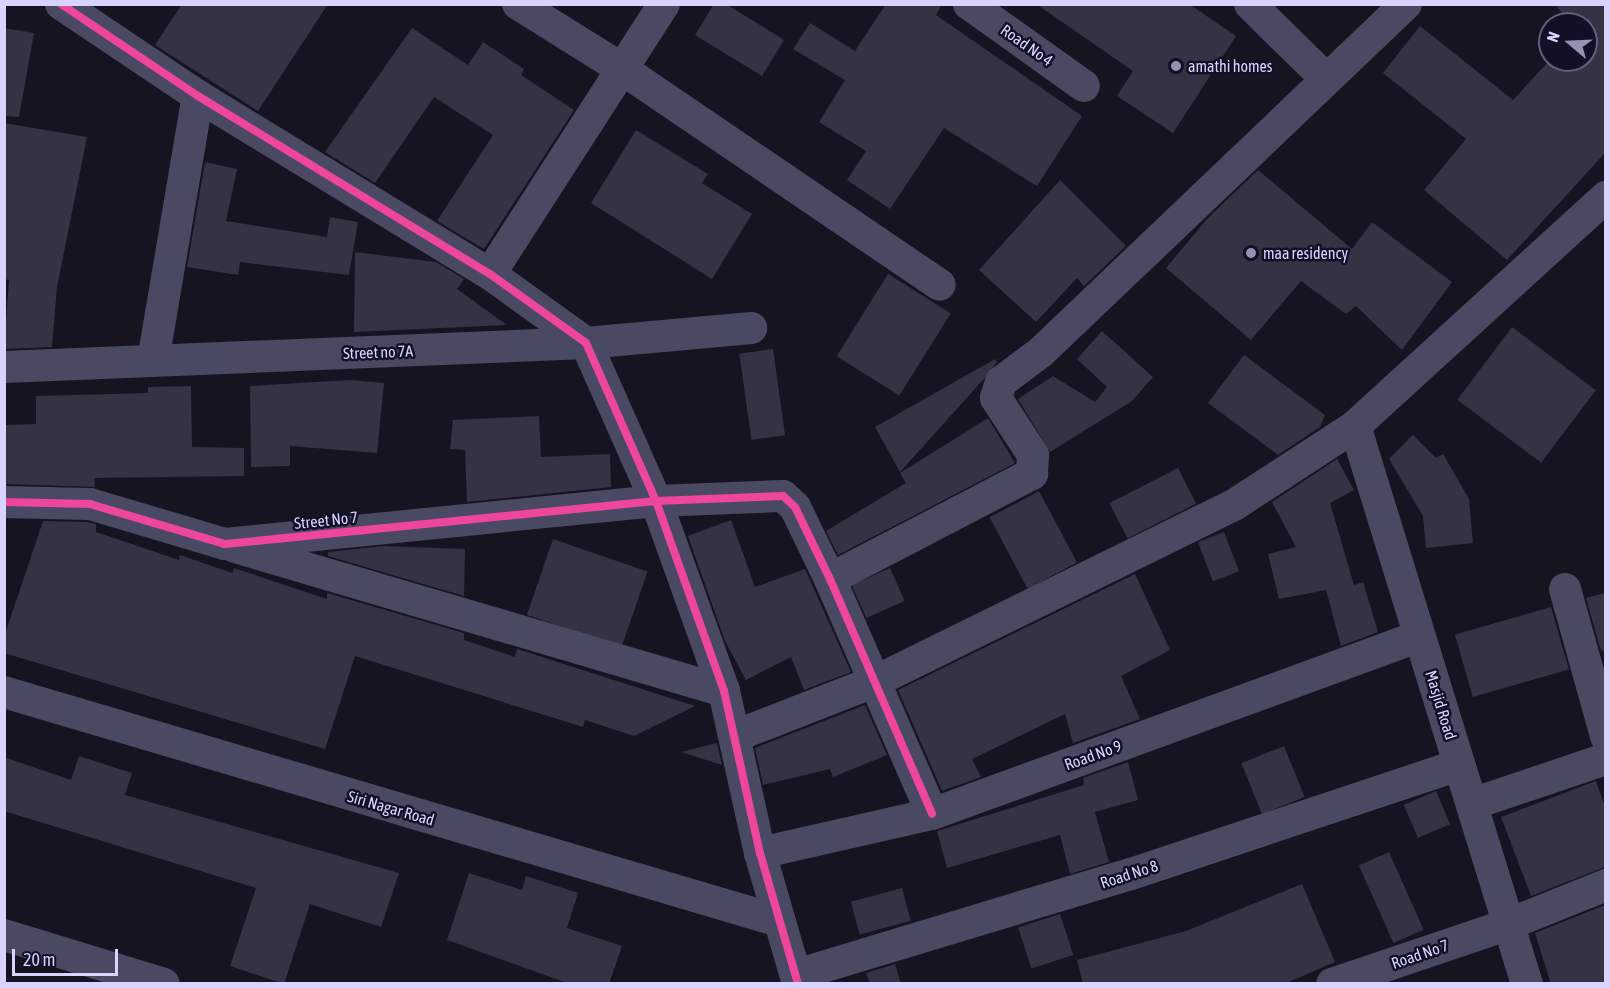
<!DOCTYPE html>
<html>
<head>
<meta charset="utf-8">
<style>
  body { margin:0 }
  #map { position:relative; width:1610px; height:988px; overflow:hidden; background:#161421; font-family:"Asap Condensed",sans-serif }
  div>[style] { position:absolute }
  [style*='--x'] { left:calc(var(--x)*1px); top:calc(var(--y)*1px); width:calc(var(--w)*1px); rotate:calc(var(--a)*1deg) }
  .building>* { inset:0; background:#343243; transform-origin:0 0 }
  .street>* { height:32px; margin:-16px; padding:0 16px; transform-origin:16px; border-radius:16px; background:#4a4962 }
  .cycleway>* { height:8px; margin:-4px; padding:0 4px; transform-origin:4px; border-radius:4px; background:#ed469a }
  .dots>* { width:16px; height:16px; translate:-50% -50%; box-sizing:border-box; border:3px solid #130f26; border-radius:50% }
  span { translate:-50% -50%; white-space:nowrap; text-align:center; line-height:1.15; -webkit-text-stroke:5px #130f26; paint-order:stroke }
  .street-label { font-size:16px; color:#d9d4ff }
  .poi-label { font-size:16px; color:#d9d4ff }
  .left { translate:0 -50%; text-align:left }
  .frame { position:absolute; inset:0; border:6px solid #d9d4ff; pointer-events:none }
  .north { position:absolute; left:1538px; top:12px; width:60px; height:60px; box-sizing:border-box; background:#130f26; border:2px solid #625e7d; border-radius:50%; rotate:289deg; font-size:16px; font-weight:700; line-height:24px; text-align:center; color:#d9d4ff }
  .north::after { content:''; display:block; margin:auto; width:21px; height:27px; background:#9591b1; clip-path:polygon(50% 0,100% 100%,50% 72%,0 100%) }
  .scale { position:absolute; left:12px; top:949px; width:106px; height:27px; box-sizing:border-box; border:3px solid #d9d4ff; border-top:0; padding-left:8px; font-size:18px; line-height:21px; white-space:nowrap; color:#d9d4ff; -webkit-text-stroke:4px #130f26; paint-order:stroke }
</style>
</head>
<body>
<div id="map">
  <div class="building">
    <div style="clip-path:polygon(182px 4px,328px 4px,258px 111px,155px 45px)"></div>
    <div style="clip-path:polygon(714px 4px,726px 4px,784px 40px,762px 76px,695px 35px)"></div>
    <div style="clip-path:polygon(886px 4px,942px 4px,936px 15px,1082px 116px,1037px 186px,944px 128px,890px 209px,847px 180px,866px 151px,819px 122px,845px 80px,793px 49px,810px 23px,855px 51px)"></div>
    <div style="clip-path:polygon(1036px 4px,1189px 4px,1236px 36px,1173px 133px,1117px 96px,1133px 71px)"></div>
    <div style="clip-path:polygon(1555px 4px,1605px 4px,1605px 153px,1507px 260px,1424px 190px,1466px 139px,1383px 73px,1420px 26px,1513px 100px,1550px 60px,1586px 60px,1586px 24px,1571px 24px)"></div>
    <div style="clip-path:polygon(4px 28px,34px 33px,19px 117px,4px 116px)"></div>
    <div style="clip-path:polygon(412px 28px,468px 65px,483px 42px,524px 69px,521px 75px,574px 110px,484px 249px,437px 221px,493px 135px,434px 97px,375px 183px,325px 152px)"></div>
    <div style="clip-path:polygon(4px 123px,87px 137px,57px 287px,52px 347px,4px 349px,9px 280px,4px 279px)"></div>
    <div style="clip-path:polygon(636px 130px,708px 174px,702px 183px,752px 214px,712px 279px,591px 203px)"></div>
    <div style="clip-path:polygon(205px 162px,237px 169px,226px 221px,327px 237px,330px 217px,358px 222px,349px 275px,240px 262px,238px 275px,187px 267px)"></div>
    <div style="clip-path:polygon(1258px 170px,1352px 249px,1372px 222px,1452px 282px,1402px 350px,1356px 306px,1346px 314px,1301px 281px,1251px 340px,1166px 268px,1207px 219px)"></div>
    <div style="clip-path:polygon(1060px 180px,1126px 246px,1084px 286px,1077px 278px,1036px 322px,979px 270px)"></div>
    <div style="clip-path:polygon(355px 252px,436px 262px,464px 279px,457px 289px,507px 325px,354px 332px)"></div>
    <div style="left:888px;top:274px;width:74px;height:97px;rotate:32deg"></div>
    <div style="left:1512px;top:327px;width:105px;height:91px;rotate:37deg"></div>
    <div style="clip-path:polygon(1102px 331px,1153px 377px,1132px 401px,1050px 452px,1018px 399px,1053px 376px,1095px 402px,1107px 387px,1077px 359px)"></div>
    <div style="left:773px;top:349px;width:87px;height:34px;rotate:82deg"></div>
    <div style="clip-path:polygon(1244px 355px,1325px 415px,1320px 427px,1278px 455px,1208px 403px)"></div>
    <div style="clip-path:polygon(995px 359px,997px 362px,982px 381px,900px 472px,875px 427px)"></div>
    <div style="clip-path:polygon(350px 380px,384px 383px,377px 453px,290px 446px,290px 466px,251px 467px,250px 386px)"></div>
    <div style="clip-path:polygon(191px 386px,192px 447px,244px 448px,244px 476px,94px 478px,95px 487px,4px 484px,4px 425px,36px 424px,36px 396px,148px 393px,148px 387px)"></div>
    <div style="clip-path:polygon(539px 416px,541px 457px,610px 454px,611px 487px,467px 502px,465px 450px,450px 449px,453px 420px)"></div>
    <div style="clip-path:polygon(988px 418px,1015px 463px,838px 555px,826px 531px,906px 483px,900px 473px)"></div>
    <div style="clip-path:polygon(1413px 435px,1436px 458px,1443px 454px,1469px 499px,1473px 543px,1426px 548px,1423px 516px,1389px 459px)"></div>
    <div style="clip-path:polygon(1337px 459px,1354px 490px,1330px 503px,1354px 585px,1363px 582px,1378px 632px,1341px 646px,1326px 590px,1279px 599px,1268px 554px,1296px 547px,1272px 502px)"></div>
    <div style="left:1178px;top:468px;width:40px;height:77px;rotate:63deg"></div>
    <div style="left:1039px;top:491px;width:81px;height:56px;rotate:62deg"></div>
    <div style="clip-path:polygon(731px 520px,755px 587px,805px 569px,851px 672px,804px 690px,791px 657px,746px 680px,725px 641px,688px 536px)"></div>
    <div style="clip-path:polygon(43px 521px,87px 522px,96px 524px,96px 532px,179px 560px,180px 555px,232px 573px,234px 568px,327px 599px,327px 593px,464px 633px,464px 640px,515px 657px,517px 649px,695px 706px,634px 736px,585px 720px,583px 727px,355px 656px,325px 749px,4px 653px,4px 637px)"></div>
    <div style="left:1224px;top:532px;width:42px;height:28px;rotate:69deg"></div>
    <div style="left:553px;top:539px;width:100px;height:80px;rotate:19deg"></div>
    <div style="clip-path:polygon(383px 546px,465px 549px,464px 596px,328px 556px,328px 552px)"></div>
    <div style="left:890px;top:568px;width:36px;height:42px;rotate:66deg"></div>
    <div style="clip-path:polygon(1135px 574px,1170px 650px,1121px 676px,1140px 719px,1073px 743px,1065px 714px,972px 759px,981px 777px,942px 791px,898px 690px)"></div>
    <div style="clip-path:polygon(1605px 593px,1605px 650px,1601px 651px,1586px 598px)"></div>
    <div style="left:1551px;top:607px;width:65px;height:100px;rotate:74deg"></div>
    <div style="clip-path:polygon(865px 705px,887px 755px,833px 777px,830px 769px,763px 785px,755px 748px)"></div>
    <div style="clip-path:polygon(717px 743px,722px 765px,681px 752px)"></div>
    <div style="left:1284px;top:746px;width:55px;height:46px;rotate:68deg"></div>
    <div style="clip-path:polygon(79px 756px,132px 773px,125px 795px,399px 873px,381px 927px,310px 904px,284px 984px,230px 966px,256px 888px,4px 811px,4px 757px,71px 780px)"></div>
    <div style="clip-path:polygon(1128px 762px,1138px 800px,1095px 812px,1109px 862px,1070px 874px,1060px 835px,947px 868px,937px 831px,1084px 785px,1083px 778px)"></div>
    <div style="clip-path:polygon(1596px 781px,1605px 807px,1605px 867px,1531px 896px,1501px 817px)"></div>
    <div style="left:1436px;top:791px;width:36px;height:35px;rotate:67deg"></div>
    <div style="left:1389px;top:852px;width:85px;height:33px;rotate:66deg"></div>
    <div style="clip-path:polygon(469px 873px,522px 890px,526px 876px,578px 893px,567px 928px,622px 946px,609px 984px,570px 984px,447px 940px)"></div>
    <div style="clip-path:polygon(1302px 884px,1335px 962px,1284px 984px,1083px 984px,1077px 960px,1186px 931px)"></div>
    <div style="left:902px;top:888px;width:34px;height:53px;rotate:75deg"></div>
    <div style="clip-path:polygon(1605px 905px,1605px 984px,1551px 984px,1535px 933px)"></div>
    <div style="left:1060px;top:914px;width:43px;height:44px;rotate:72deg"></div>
    <div style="clip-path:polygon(895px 964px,901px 984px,870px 984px,866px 973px)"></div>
  </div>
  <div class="street">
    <div style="--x:61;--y:4;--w:165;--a:33.9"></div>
    <div style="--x:198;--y:96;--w:342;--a:31.4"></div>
    <div style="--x:490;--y:274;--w:118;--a:35.7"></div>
    <div style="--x:586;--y:343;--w:173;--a:66.1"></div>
    <div style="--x:656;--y:501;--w:202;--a:70.3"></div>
    <div style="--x:724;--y:691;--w:166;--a:77.5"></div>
    <div style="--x:760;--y:853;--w:136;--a:73.8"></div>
    <div style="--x:518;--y:4;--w:123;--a:32"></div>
    <div style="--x:622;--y:69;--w:384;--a:34.2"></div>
    <div style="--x:969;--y:4;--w:141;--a:35.5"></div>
    <div style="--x:1250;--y:4;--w:105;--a:44.6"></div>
    <div style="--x:490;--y:274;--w:321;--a:-57.2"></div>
    <div style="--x:153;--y:361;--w:269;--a:-80.4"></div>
    <div style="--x:4;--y:367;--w:582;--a:-2.36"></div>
    <div style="--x:586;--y:343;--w:166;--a:-5.2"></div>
    <div style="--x:1355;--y:426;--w:584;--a:72.87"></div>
    <div style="--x:4;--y:502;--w:86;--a:1.3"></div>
    <div style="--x:90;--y:504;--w:141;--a:16.5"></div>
    <div style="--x:225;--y:544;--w:433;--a:-5.7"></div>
    <div style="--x:656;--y:501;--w:127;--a:-2.3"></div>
    <div style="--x:783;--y:496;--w:16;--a:43"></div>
    <div style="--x:795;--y:507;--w:80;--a:64.1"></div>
    <div style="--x:830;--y:579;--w:256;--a:66.5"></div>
    <div style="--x:235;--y:547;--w:510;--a:16.41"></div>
    <div style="--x:830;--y:579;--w:228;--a:-27.5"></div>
    <div style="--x:1032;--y:474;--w:19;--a:-87"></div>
    <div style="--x:1033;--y:455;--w:68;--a:-123"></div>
    <div style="--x:996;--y:398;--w:17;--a:-73"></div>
    <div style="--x:1001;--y:382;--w:50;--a:-36.9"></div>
    <div style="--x:1041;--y:352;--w:504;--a:-43.63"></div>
    <div style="--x:1565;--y:589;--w:153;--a:74.4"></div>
    <div style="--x:4;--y:692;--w:808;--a:16.46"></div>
    <div style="--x:735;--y:736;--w:151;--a:-21.3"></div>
    <div style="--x:876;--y:681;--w:399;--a:-26.2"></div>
    <div style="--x:1234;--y:505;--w:145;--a:-33.1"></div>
    <div style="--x:1355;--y:426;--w:340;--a:-42.4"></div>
    <div style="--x:1472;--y:804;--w:141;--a:-18.6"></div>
    <div style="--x:760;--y:853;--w:176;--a:-12.8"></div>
    <div style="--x:932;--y:814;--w:519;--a:-20.04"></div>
    <div style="--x:4;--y:935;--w:167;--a:17"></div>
    <div style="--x:796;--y:975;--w:350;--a:-16.8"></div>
    <div style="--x:1131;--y:874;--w:346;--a:-18.4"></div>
    <div style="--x:1332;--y:984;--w:187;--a:-18.7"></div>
    <div style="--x:1509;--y:924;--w:105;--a:-21.9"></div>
  </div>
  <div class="cycleway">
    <div style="--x:61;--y:4;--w:165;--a:33.9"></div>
    <div style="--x:198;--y:96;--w:342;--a:31.4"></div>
    <div style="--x:490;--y:274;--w:118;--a:35.7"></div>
    <div style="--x:586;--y:343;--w:173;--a:66.1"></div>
    <div style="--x:656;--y:501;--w:202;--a:70.3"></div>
    <div style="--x:724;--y:691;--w:166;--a:77.5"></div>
    <div style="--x:760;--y:853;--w:136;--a:73.8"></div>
    <div style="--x:4;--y:502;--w:86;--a:1.3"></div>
    <div style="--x:90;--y:504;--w:141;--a:16.5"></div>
    <div style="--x:225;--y:544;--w:433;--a:-5.7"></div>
    <div style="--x:656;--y:501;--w:127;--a:-2.3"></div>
    <div style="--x:783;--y:496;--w:16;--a:43"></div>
    <div style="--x:795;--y:507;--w:80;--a:64.1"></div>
    <div style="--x:830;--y:579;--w:256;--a:66.5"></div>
  </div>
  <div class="dots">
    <div style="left:1176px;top:66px;background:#9591b1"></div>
    <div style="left:1251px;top:253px;background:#9591b1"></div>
  </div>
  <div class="street-label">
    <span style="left:1027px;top:45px;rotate:35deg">Road No 4</span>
    <span style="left:378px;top:352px;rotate:-2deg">Street no 7A</span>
    <span style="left:326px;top:520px;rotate:-6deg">Street No 7</span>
    <span style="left:1441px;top:705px;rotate:73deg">Masjid Road</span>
    <span style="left:1093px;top:755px;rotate:-20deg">Road No 9</span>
    <span style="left:391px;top:808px;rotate:16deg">Siri Nagar Road</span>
    <span style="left:1129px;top:874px;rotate:-18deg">Road No 8</span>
    <span style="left:1420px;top:954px;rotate:-19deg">Road No 7</span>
  </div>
  <div class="poi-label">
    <span class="left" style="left:1188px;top:66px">amathi homes</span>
    <span class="left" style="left:1263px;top:253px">maa residency</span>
  </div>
  <div class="frame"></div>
  <div class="north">N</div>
  <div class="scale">20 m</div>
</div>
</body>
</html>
